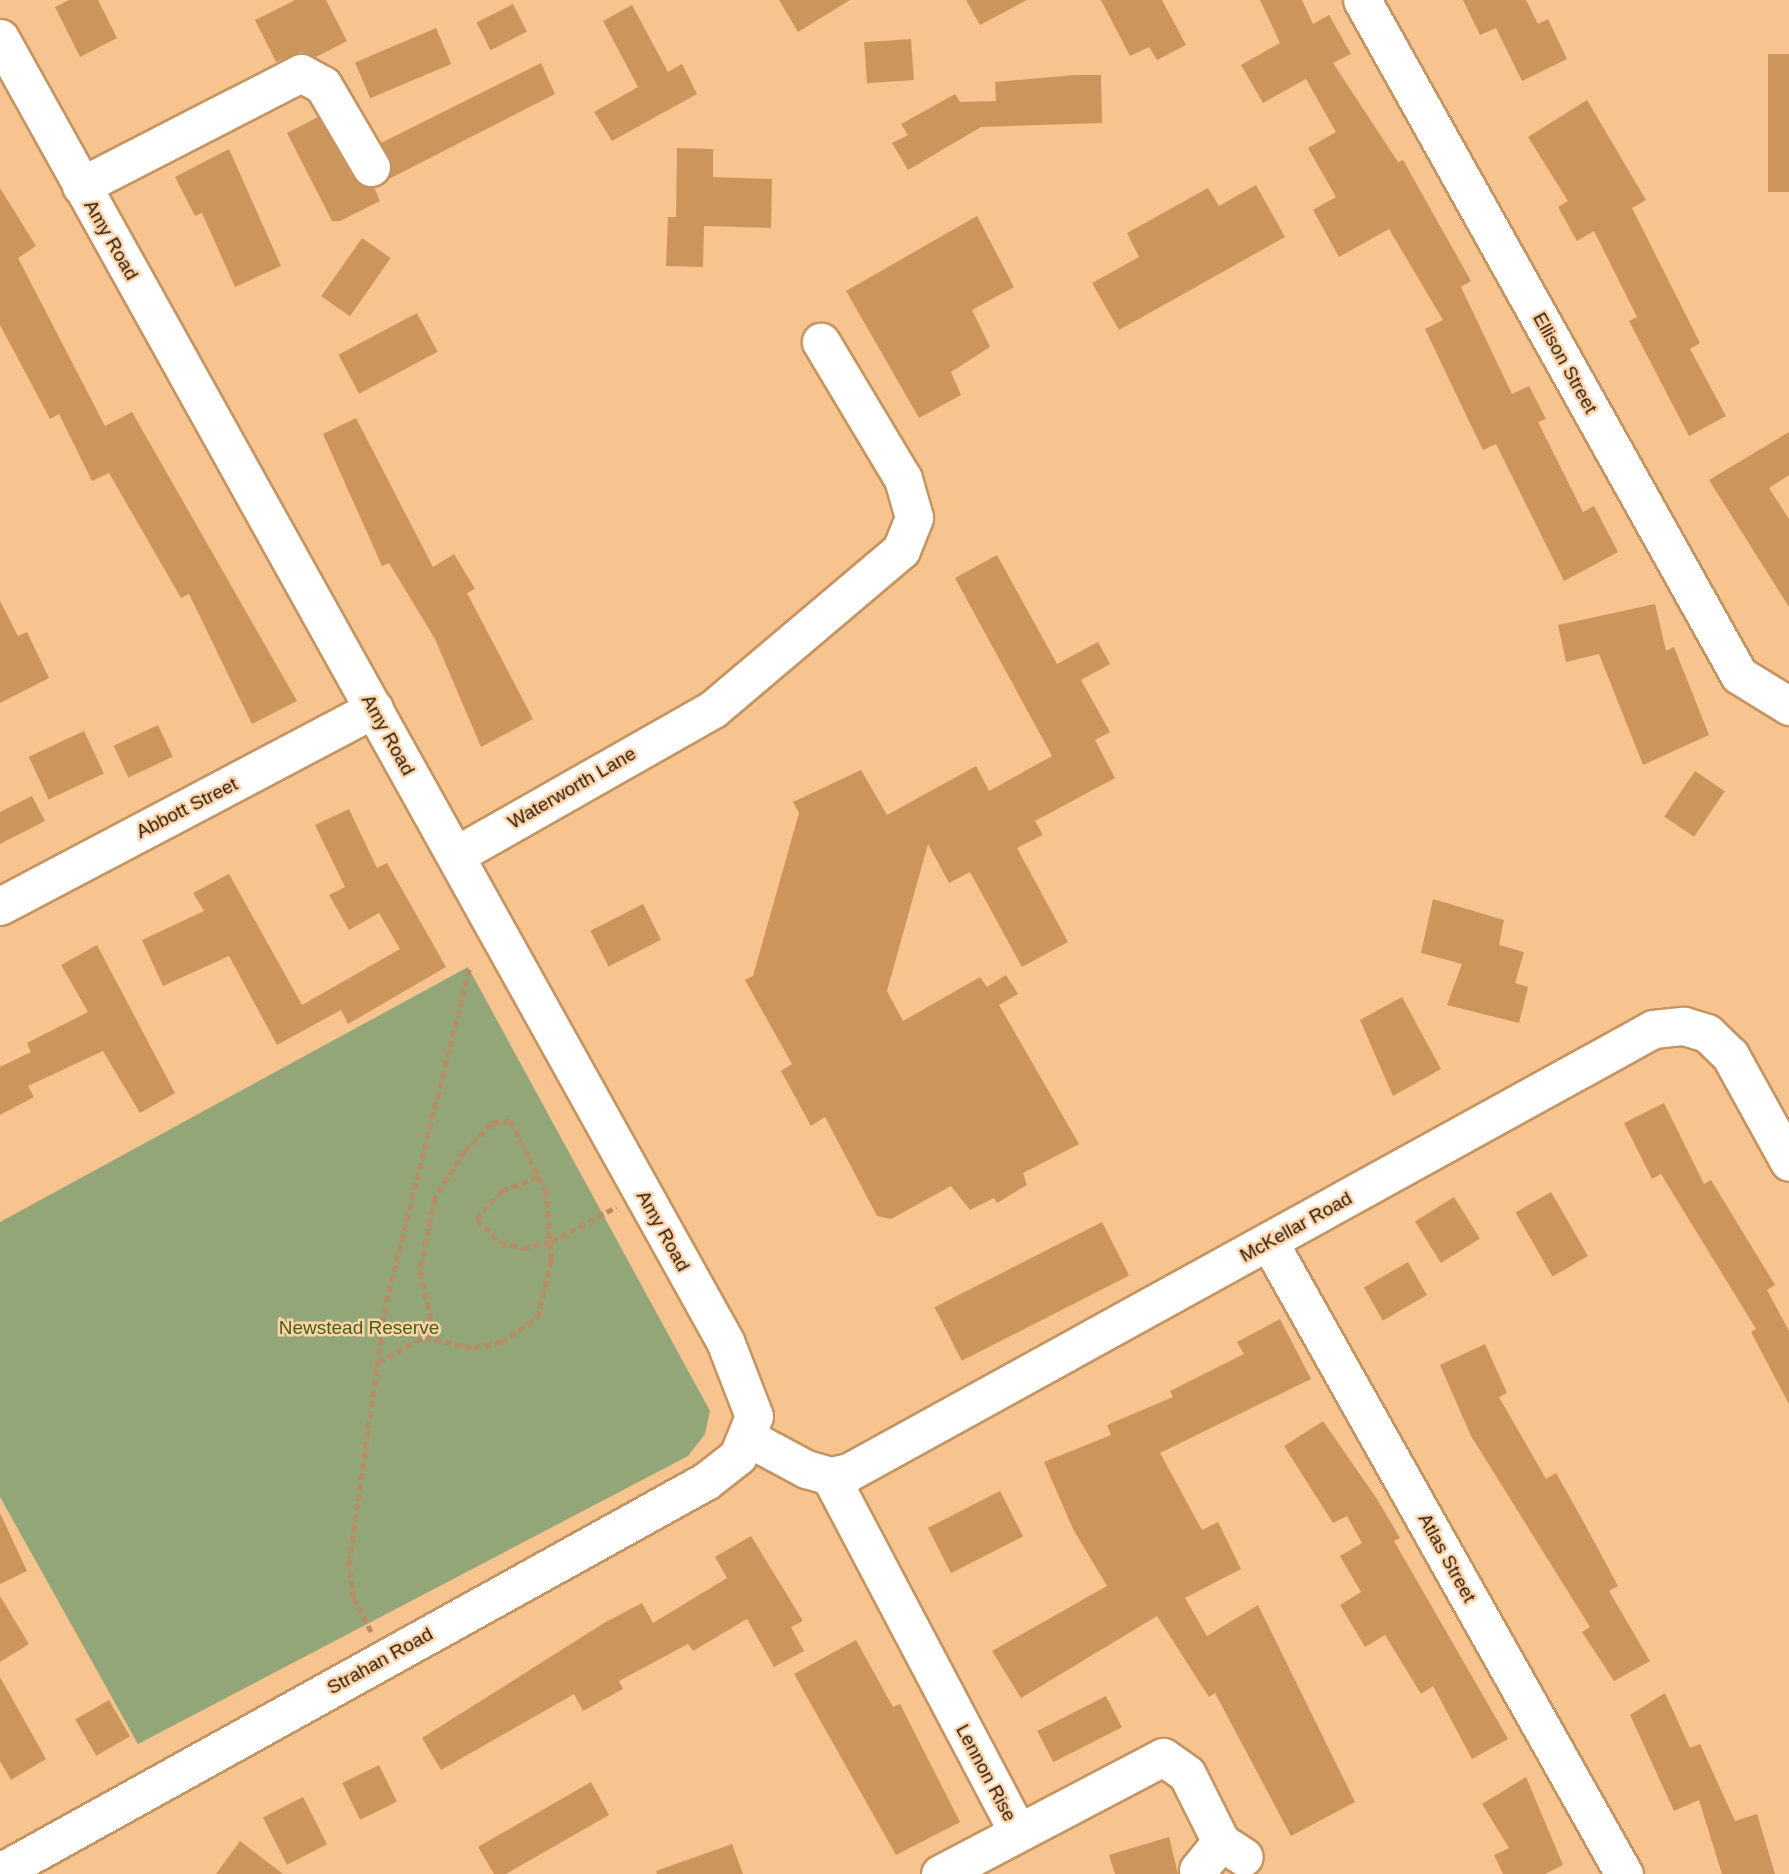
<!DOCTYPE html>
<html>
<head>
<meta charset="utf-8">
<style>
  body { margin:0 }
  #map { position:relative; width:1789px; height:1874px; overflow:hidden; background:#f7c490; font-family:Arial,sans-serif }
  div>[style] { position:absolute }
  [style*='--x'] { left:calc(var(--x)*1px); top:calc(var(--y)*1px); width:calc(var(--w)*1px); rotate:calc(var(--a)*1deg) }
  .green>* { inset:0; background:#93a678 }
  .building>* { inset:0; background:#cc955b; transform-origin:0 0 }
  .path>* { height:4.5px; margin-top:-2.25px; transform-origin:0; background:repeating-linear-gradient(90deg,#b68d64 0 7px,transparent 0 10.5px) }
  .roads { filter:drop-shadow(2px 0 #c59461) drop-shadow(-2px 0 #c59461) drop-shadow(0 2px #c59461) drop-shadow(0 -2px #c59461) }
  .minor>* { height:37px; margin:-18.5px; padding:0 18.5px; transform-origin:18.5px; border-radius:18.5px; background:#fff }
  span { translate:-50% -50%; white-space:nowrap; text-align:center; line-height:1.15; -webkit-text-stroke:5px #fdd4aa; paint-order:stroke }
  .street-label { font-size:19px; color:#291602 }
  .park-label { font-size:19px; color:#476016 }
</style>
</head>
<body>
<div id="map">
  <div class="green">
    <div style="clip-path:polygon(468px 967px,710px 1411px,705px 1434px,688px 1456px,138px 1744px,0 1497px,0 1222px)"></div>
  </div>
  <div class="building">
    <div style="clip-path:polygon(69px 0,98px 0,117px 38px,80px 57px,55px 7px)"></div>
    <div style="clip-path:polygon(295px 0,326px 0,347px 41px,316px 57px,301px 52px,276px 62px,255px 20px)"></div>
    <div style="clip-path:polygon(779px 0,850px 0,798px 32px)"></div>
    <div style="clip-path:polygon(966px 0,1027px 0,980px 25px)"></div>
    <div style="clip-path:polygon(1101px 0,1162px 0,1186px 45px,1157px 60px,1149px 47px,1130px 56px)"></div>
    <div style="clip-path:polygon(1260px 0,1302px 0,1313px 24px,1329px 15px,1351px 54px,1333px 63px,1398px 162px,1403px 160px,1471px 281px,1461px 287px,1512px 394px,1529px 386px,1546px 419px,1538px 422px,1583px 512px,1594px 506px,1618px 552px,1564px 581px,1496px 444px,1483px 450px,1467px 417px,1425px 329px,1443px 320px,1389px 229px,1339px 257px,1313px 210px,1336px 197px,1308px 148px,1336px 132px,1306px 79px,1263px 103px,1241px 65px,1280px 43px)"></div>
    <div style="clip-path:polygon(1463px 0,1526px 0,1538px 24px,1548px 19px,1567px 59px,1522px 81px,1496px 28px,1480px 35px)"></div>
    <div style="left:513px;top:4px;width:31px;height:41px;rotate:63deg"></div>
    <div style="clip-path:polygon(632px 5px,668px 72px,682px 64px,697px 94px,612px 141px,594px 112px,638px 87px,603px 21px)"></div>
    <div style="left:436px;top:28px;width:39px;height:88px;rotate:67deg"></div>
    <div style="left:911px;top:39px;width:41px;height:47px;rotate:86deg"></div>
    <div style="left:1768px;top:54px;width:21px;height:138px"></div>
    <div style="clip-path:polygon(541px 63px,555px 94px,387px 180px,392px 166px,381px 143px)"></div>
    <div style="clip-path:polygon(1075px 75px,1101px 75px,1102px 123px,981px 127px,908px 170px,892px 143px,908px 135px,901px 124px,955px 94px,960px 102px,996px 101px,995px 82px)"></div>
    <div style="clip-path:polygon(1587px 100px,1646px 200px,1632px 208px,1700px 343px,1690px 349px,1726px 416px,1689px 436px,1629px 321px,1637px 317px,1594px 231px,1577px 241px,1558px 207px,1568px 201px,1528px 137px)"></div>
    <div style="clip-path:polygon(318px 117px,353px 178px,374px 187px,380px 201px,340px 221px,332px 221px,287px 133px)"></div>
    <div style="clip-path:polygon(677px 148px,713px 149px,713px 177px,772px 179px,771px 228px,704px 226px,703px 267px,666px 266px,668px 217px,676px 217px)"></div>
    <div style="clip-path:polygon(229px 149px,281px 266px,235px 287px,202px 213px,195px 216px,175px 177px)"></div>
    <div style="clip-path:polygon(1256px 185px,1285px 237px,1119px 330px,1092px 283px,1139px 257px,1127px 233px,1208px 188px,1219px 206px)"></div>
    <div style="clip-path:polygon(0 188px,36px 246px,18px 258px,105px 426px,132px 412px,297px 701px,252px 724px,189px 594px,181px 598px,109px 473px,92px 481px,59px 414px,50px 419px,0 325px)"></div>
    <div style="clip-path:polygon(977px 216px,1014px 287px,972px 310px,990px 347px,951px 372px,961px 395px,919px 418px,846px 291px)"></div>
    <div style="left:362px;top:238px;width:35px;height:71px;rotate:35deg"></div>
    <div style="left:417px;top:313px;width:44px;height:89px;rotate:62deg"></div>
    <div style="clip-path:polygon(356px 418px,433px 567px,454px 554px,475px 589px,467px 593px,533px 719px,481px 747px,435px 639px,389px 563px,382px 566px,323px 434px)"></div>
    <div style="clip-path:polygon(1789px 432px,1789px 475px,1769px 488px,1789px 519px,1789px 607px,1709px 480px)"></div>
    <div style="clip-path:polygon(997px 555px,1057px 664px,1098px 642px,1110px 664px,1081px 680px,1110px 732px,1095px 740px,1115px 778px,1035px 821px,1043px 835px,1017px 848px,1068px 942px,1022px 967px,970px 872px,949px 883px,928px 844px,887px 991px,903px 1021px,980px 977px,987px 987px,1006px 975px,1018px 994px,999px 1005px,1079px 1144px,1023px 1173px,1027px 1185px,997px 1203px,994px 1198px,970px 1210px,951px 1186px,891px 1219px,877px 1216px,825px 1117px,811px 1126px,781px 1071px,792px 1064px,745px 980px,753px 976px,799px 813px,793px 802px,861px 770px,887px 815px,976px 766px,989px 791px,1052px 756px,955px 578px)"></div>
    <div style="clip-path:polygon(0 601px,18px 636px,27px 632px,49px 678px,0 703px)"></div>
    <div style="clip-path:polygon(1655px 604px,1666px 651px,1674px 647px,1709px 735px,1643px 765px,1599px 654px,1566px 662px,1558px 625px)"></div>
    <div style="left:158px;top:725px;width:35px;height:49px;rotate:65deg"></div>
    <div style="left:84px;top:731px;width:47px;height:61px;rotate:65deg"></div>
    <div style="left:1695px;top:771px;width:36px;height:55px;rotate:34deg"></div>
    <div style="clip-path:polygon(32px 796px,45px 821px,0 844px,0 812px)"></div>
    <div style="clip-path:polygon(349px 809px,377px 868px,387px 863px,446px 967px,348px 1024px,341px 1010px,277px 1045px,229px 956px,163px 986px,142px 940px,204px 911px,193px 893px,229px 874px,302px 1005px,400px 949px,379px 913px,349px 930px,329px 895px,345px 887px,315px 825px)"></div>
    <div style="clip-path:polygon(1433px 899px,1504px 920px,1499px 945px,1524px 952px,1515px 983px,1528px 987px,1519px 1023px,1447px 1005px,1462px 964px,1421px 953px)"></div>
    <div style="left:643px;top:904px;width:40px;height:59px;rotate:63deg"></div>
    <div style="clip-path:polygon(97px 945px,175px 1093px,140px 1113px,103px 1051px,28px 1086px,34px 1097px,0 1115px,0 1067px,31px 1052px,27px 1043px,88px 1012px,61px 965px)"></div>
    <div style="clip-path:polygon(1402px 997px,1441px 1069px,1393px 1096px,1360px 1020px)"></div>
    <div style="clip-path:polygon(1664px 1103px,1704px 1184px,1711px 1180px,1775px 1285px,1767px 1290px,1789px 1331px,1789px 1404px,1751px 1332px,1756px 1329px,1661px 1174px,1652px 1179px,1624px 1123px)"></div>
    <div style="left:1551px;top:1192px;width:74px;height:41px;rotate:60deg"></div>
    <div style="left:1454px;top:1197px;width:49px;height:46px;rotate:58deg"></div>
    <div style="left:1102px;top:1222px;width:60px;height:188px;rotate:63deg"></div>
    <div style="left:1408px;top:1262px;width:38px;height:51px;rotate:60deg"></div>
    <div style="clip-path:polygon(1280px 1319px,1311px 1379px,1160px 1453px,1202px 1530px,1218px 1522px,1241px 1569px,1185px 1598px,1207px 1636px,1258px 1605px,1355px 1802px,1291px 1836px,1215px 1693px,1209px 1697px,1157px 1616px,1021px 1698px,992px 1651px,1107px 1586px,1073px 1529px,1044px 1462px,1111px 1435px,1107px 1425px,1173px 1397px,1170px 1391px,1244px 1354px,1237px 1342px)"></div>
    <div style="clip-path:polygon(1485px 1344px,1507px 1393px,1499px 1397px,1546px 1479px,1556px 1473px,1583px 1521px,1618px 1586px,1609px 1591px,1650px 1661px,1614px 1681px,1582px 1632px,1590px 1627px,1471px 1436px,1440px 1365px)"></div>
    <div style="clip-path:polygon(1323px 1421px,1377px 1499px,1400px 1538px,1394px 1541px,1508px 1739px,1472px 1759px,1433px 1686px,1421px 1694px,1385px 1635px,1365px 1647px,1340px 1605px,1361px 1592px,1340px 1556px,1362px 1543px,1347px 1516px,1333px 1523px,1284px 1446px)"></div>
    <div style="left:1000px;top:1491px;width:51px;height:81px;rotate:63deg"></div>
    <div style="clip-path:polygon(0 1513px,27px 1571px,0 1584px)"></div>
    <div style="clip-path:polygon(751px 1536px,803px 1621px,791px 1627px,804px 1651px,774px 1667px,747px 1619px,693px 1651px,688px 1644px,619px 1681px,623px 1689px,583px 1711px,574px 1694px,441px 1770px,422px 1738px,604px 1623px,642px 1603px,653px 1623px,727px 1578px,715px 1557px)"></div>
    <div style="clip-path:polygon(0 1596px,29px 1644px,0 1662px)"></div>
    <div style="clip-path:polygon(856px 1640px,893px 1707px,900px 1704px,960px 1822px,896px 1855px,794px 1674px)"></div>
    <div style="clip-path:polygon(0 1677px,46px 1759px,11px 1780px,0 1761px)"></div>
    <div style="clip-path:polygon(1665px 1693px,1690px 1748px,1700px 1744px,1735px 1821px,1757px 1814px,1775px 1874px,1722px 1874px,1699px 1800px,1674px 1811px,1630px 1715px)"></div>
    <div style="left:1106px;top:1696px;width:35px;height:77px;rotate:63deg"></div>
    <div style="left:109px;top:1700px;width:42px;height:39px;rotate:60deg"></div>
    <div style="left:379px;top:1765px;width:41px;height:41px;rotate:64deg"></div>
    <div style="clip-path:polygon(1526px 1777px,1563px 1865px,1545px 1874px,1503px 1874px,1494px 1855px,1509px 1848px,1482px 1804px)"></div>
    <div style="clip-path:polygon(591px 1782px,609px 1815px,506px 1874px,494px 1874px,478px 1847px)"></div>
    <div style="left:303px;top:1797px;width:53px;height:45px;rotate:63deg"></div>
    <div style="clip-path:polygon(1169px 1837px,1178px 1874px,1115px 1874px,1109px 1855px)"></div>
    <div style="clip-path:polygon(240px 1841px,283px 1874px,216px 1874px)"></div>
    <div style="clip-path:polygon(732px 1844px,743px 1874px,657px 1874px,656px 1871px)"></div>
  </div>
  <div class="path">
    <div style="--x:538;--y:1178;--w:38;--a:160"></div>
    <div style="--x:502;--y:1191;--w:38;--a:132"></div>
    <div style="--x:477;--y:1219;--w:33;--a:45"></div>
    <div style="--x:500;--y:1242;--w:24;--a:15"></div>
    <div style="--x:523;--y:1248;--w:29;--a:-12"></div>
    <div style="--x:551;--y:1242;--w:74;--a:-28.3"></div>
    <div style="--x:378;--y:1362;--w:52;--a:-28.5"></div>
    <div style="--x:424;--y:1337;--w:51;--a:12.4"></div>
    <div style="--x:474;--y:1348;--w:28;--a:-13"></div>
    <div style="--x:501;--y:1342;--w:43;--a:-33.7"></div>
    <div style="--x:537;--y:1318;--w:60;--a:-76.4"></div>
    <div style="--x:551;--y:1260;--w:67;--a:-94.3"></div>
    <div style="--x:546;--y:1193;--w:80;--a:-116.6"></div>
    <div style="--x:510;--y:1121;--w:18;--a:171"></div>
    <div style="--x:492;--y:1124;--w:38;--a:135"></div>
    <div style="--x:465;--y:1151;--w:56;--a:122.6"></div>
    <div style="--x:435;--y:1198;--w:76;--a:101.5"></div>
    <div style="--x:420;--y:1272;--w:46;--a:76.3"></div>
    <div style="--x:431;--y:1317;--w:20;--a:99"></div>
    <div style="--x:371;--y:1632;--w:38;--a:-118"></div>
    <div style="--x:353;--y:1598;--w:35;--a:-97"></div>
    <div style="--x:349;--y:1563;--w:264;--a:-81.9"></div>
    <div style="--x:386;--y:1302;--w:346;--a:-76"></div>
  </div>
  <div class="roads">
    <div class="minor">
      <div style="--x:1362;--y:0;--w:773;--a:60.82"></div>
      <div style="--x:1739;--y:675;--w:59;--a:31.8"></div>
      <div style="--x:0;--y:38;--w:1491;--a:60.91"></div>
      <div style="--x:725;--y:1341;--w:80;--a:68.9"></div>
      <div style="--x:754;--y:1416;--w:43;--a:111.8"></div>
      <div style="--x:738;--y:1456;--w:41;--a:142"></div>
      <div style="--x:706;--y:1481;--w:807;--a:151.02"></div>
      <div style="--x:81;--y:186;--w:247;--a:-27.2"></div>
      <div style="--x:301;--y:73;--w:25;--a:29"></div>
      <div style="--x:323;--y:85;--w:95;--a:59.7"></div>
      <div style="--x:456;--y:855;--w:296;--a:-29.6"></div>
      <div style="--x:713;--y:709;--w:246;--a:-40.2"></div>
      <div style="--x:901;--y:550;--w:35;--a:-68"></div>
      <div style="--x:914;--y:517;--w:40;--a:-106"></div>
      <div style="--x:903;--y:479;--w:160;--a:-120.9"></div>
      <div style="--x:0;--y:906;--w:423;--a:-27.8"></div>
      <div style="--x:1269;--y:1242;--w:725;--a:60.68"></div>
      <div style="--x:750;--y:1439;--w:64;--a:28.2"></div>
      <div style="--x:806;--y:1469;--w:25;--a:16"></div>
      <div style="--x:830;--y:1476;--w:19;--a:-12"></div>
      <div style="--x:849;--y:1472;--w:918;--a:-28.85"></div>
      <div style="--x:1653;--y:1029;--w:31;--a:-6"></div>
      <div style="--x:1684;--y:1026;--w:24;--a:17"></div>
      <div style="--x:1707;--y:1033;--w:32;--a:44"></div>
      <div style="--x:1730;--y:1055;--w:122;--a:61.1"></div>
      <div style="--x:830;--y:1476;--w:400;--a:62.2"></div>
      <div style="--x:1198;--y:1870;--w:36;--a:-51"></div>
      <div style="--x:940;--y:1874;--w:252;--a:-27.7"></div>
      <div style="--x:1163;--y:1757;--w:29;--a:35"></div>
      <div style="--x:1187;--y:1774;--w:76;--a:63.4"></div>
      <div style="--x:1221;--y:1842;--w:27;--a:33"></div>
    </div>
  </div>
  <div class="street-label">
    <span style="left:111px;top:240px;rotate:60deg">Amy Road</span>
    <span style="left:1565px;top:363px;rotate:61deg">Ellison Street</span>
    <span style="left:388px;top:735px;rotate:61deg">Amy Road</span>
    <span style="left:572px;top:788px;rotate:-30deg">Waterworth Lane</span>
    <span style="left:187px;top:808px;rotate:-27deg">Abbott Street</span>
    <span style="left:1296px;top:1227px;rotate:-29deg">McKellar Road</span>
    <span style="left:663px;top:1231px;rotate:61deg">Amy Road</span>
    <span style="left:1447px;top:1558px;rotate:61deg">Atlas Street</span>
    <span style="left:380px;top:1661px;rotate:-29deg">Strahan Road</span>
    <span style="left:986px;top:1773px;rotate:62deg">Lennon Rise</span>
  </div>
  <div class="park-label">
    <span style="left:359px;top:1328px">Newstead Reserve</span>
  </div>
</div>
</body>
</html>
